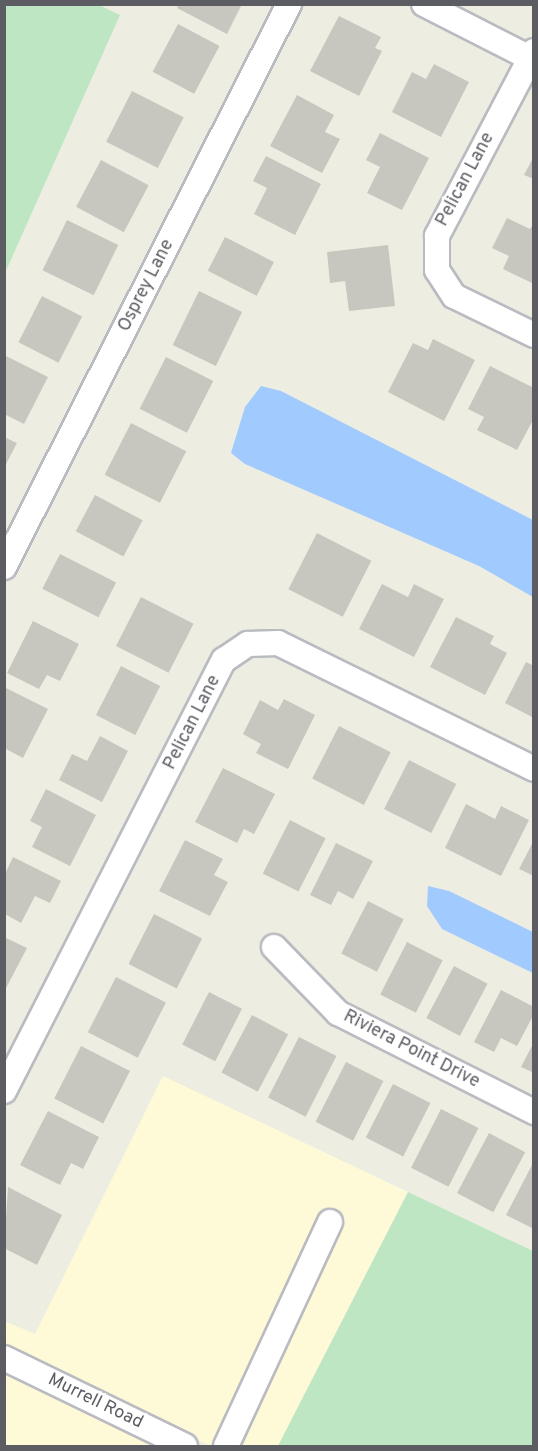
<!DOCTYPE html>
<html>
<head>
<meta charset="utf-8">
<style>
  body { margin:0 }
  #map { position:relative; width:538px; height:1451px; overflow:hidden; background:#eeede2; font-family:Overpass,sans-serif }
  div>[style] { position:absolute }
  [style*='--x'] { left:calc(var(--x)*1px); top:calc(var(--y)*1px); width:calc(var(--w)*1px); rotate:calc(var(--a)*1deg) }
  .commercial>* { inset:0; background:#fefad7 }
  .green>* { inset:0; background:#bee6c3 }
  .water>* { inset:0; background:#a1caff }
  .building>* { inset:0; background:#c8c7bf; transform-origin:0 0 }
  .roads { filter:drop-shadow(2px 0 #babbc1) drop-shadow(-2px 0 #babbc1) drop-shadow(0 2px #babbc1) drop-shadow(0 -2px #babbc1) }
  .minor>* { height:24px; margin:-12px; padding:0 12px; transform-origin:12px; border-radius:12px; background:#fff }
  span { translate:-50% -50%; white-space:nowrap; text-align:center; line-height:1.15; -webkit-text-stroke:4.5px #fff; paint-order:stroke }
  .street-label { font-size:18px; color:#5b5d63 }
  .frame { position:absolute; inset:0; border:6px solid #5b5d63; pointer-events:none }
</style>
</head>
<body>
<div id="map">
  <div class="commercial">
    <div style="clip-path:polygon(163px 1076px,408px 1192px,278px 1446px,210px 1446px,5px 1346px,4px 1321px,35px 1334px)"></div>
    <div style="clip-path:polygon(5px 1370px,161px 1446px,5px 1446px)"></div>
  </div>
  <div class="green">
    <div style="clip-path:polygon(5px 4px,99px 5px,120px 15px,5px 273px)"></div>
    <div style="clip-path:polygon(408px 1192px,533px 1251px,533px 1446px,278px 1446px)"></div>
  </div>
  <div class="water">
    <div style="clip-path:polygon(261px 386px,281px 391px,533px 520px,533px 597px,479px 566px,245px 464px,231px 453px,245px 407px)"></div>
    <div style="clip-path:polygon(428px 886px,449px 891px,533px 932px,533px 973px,442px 929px,427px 906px)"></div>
  </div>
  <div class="building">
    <div style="clip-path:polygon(179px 4px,242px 4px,227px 34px,177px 8px)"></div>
    <div style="clip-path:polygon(339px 16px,381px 37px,375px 48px,382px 51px,359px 96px,310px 71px)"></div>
    <div style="left:178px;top:24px;width:47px;height:54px;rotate:28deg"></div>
    <div style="clip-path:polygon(434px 64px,469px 82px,441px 137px,392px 112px,412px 72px,426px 79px)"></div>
    <div style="left:132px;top:91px;width:58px;height:57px;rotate:27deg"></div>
    <div style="clip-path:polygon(297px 95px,334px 115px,325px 132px,340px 139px,322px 173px,270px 146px)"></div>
    <div style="clip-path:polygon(380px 133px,429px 158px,402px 210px,367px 193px,380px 167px,366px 160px)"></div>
    <div style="clip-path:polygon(266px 156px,321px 184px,295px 235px,254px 214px,267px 188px,253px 181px)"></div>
    <div style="clip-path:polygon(534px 156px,534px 179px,524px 175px)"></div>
    <div style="left:101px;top:160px;width:54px;height:53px;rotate:28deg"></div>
    <div style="clip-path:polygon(507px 218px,530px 229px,534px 223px,534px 284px,503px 269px,509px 256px,492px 248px)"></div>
    <div style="left:67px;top:220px;width:57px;height:56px;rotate:26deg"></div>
    <div style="left:225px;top:237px;width:55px;height:38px;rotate:27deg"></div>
    <div style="clip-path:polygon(388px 245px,395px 306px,349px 311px,345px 281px,330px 283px,327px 252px)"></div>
    <div style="left:199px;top:291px;width:48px;height:60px;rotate:26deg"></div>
    <div style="left:42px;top:296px;width:45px;height:52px;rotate:27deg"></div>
    <div style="clip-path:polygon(433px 339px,475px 360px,444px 421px,388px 392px,413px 343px,428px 350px)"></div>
    <div style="clip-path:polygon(4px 355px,48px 377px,24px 424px,4px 414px)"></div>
    <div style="left:166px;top:357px;width:53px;height:58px;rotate:27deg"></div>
    <div style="clip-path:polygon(490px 366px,534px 388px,534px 418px,517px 450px,477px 430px,484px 417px,468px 409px)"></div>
    <div style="left:131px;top:423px;width:62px;height:58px;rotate:27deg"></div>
    <div style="clip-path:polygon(4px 437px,17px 443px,4px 468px)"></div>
    <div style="left:95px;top:495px;width:54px;height:41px;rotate:28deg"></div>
    <div style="left:317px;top:533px;width:61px;height:63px;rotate:27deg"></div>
    <div style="left:60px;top:554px;width:63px;height:39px;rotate:27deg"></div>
    <div style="clip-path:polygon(382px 584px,408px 597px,414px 584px,444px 599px,414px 657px,359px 629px)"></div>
    <div style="left:141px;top:597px;width:59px;height:55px;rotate:27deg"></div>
    <div style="clip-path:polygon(456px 617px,494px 636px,490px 644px,507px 653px,485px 695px,430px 667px)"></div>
    <div style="clip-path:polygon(33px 621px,79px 644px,60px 681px,47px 675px,39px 689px,7px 673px)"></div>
    <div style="clip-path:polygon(526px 662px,534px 666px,534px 718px,505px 703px)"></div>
    <div style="left:121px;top:666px;width:44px;height:55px;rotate:27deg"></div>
    <div style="clip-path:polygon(4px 687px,48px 709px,23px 758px,4px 748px)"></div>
    <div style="clip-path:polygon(284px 699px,315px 715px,288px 769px,256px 753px,261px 744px,243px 734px,260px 700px,278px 710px)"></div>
    <div style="left:339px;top:726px;width:58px;height:59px;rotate:27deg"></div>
    <div style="clip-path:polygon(100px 736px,128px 751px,102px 802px,59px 780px,72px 754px,87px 761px)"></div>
    <div style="left:409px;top:760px;width:53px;height:55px;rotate:27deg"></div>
    <div style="clip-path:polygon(223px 768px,275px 794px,254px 834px,244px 829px,237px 843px,195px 822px)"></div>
    <div style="clip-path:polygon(46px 789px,96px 815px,70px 866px,32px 847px,42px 827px,30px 821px)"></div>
    <div style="clip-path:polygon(466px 804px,495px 819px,501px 806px,529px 820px,501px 876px,445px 848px)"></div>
    <div style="left:290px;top:820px;width:40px;height:60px;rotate:27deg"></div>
    <div style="clip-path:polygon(185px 840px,223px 859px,214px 875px,228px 882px,210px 916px,159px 891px)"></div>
    <div style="clip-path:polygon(534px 840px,534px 876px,519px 869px)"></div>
    <div style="clip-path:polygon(336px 843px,373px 861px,353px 899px,338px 891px,331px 905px,310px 895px)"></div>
    <div style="clip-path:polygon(13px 857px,61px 881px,50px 903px,35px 896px,21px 923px,5px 914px,5px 874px)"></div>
    <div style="left:368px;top:901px;width:40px;height:59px;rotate:27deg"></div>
    <div style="left:154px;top:914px;width:54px;height:56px;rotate:27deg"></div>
    <div style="clip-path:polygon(4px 937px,27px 948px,4px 992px)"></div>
    <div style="left:407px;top:942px;width:40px;height:59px;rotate:27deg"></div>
    <div style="left:454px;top:966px;width:38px;height:59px;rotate:28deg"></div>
    <div style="left:116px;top:977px;width:56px;height:62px;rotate:27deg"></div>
    <div style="clip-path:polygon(501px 990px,534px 1007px,534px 1014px,517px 1046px,501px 1038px,494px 1052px,474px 1042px)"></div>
    <div style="left:209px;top:992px;width:37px;height:59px;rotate:27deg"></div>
    <div style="left:252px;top:1015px;width:41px;height:65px;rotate:28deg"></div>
    <div style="left:299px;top:1037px;width:42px;height:68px;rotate:27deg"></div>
    <div style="clip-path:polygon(534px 1042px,534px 1073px,521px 1067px)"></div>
    <div style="left:81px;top:1046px;width:55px;height:59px;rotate:27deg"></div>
    <div style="left:346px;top:1062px;width:42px;height:67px;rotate:27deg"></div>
    <div style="left:393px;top:1084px;width:42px;height:60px;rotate:27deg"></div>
    <div style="left:441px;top:1109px;width:42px;height:66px;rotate:27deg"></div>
    <div style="clip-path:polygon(48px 1111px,99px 1137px,83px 1169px,71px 1163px,60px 1185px,20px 1165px)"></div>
    <div style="left:489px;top:1133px;width:41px;height:68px;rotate:28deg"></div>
    <div style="clip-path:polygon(534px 1161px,534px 1229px,506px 1215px)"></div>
    <div style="clip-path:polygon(8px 1187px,62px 1215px,37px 1265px,4px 1248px)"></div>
  </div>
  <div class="roads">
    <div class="minor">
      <div style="--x:424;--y:4;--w:123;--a:27"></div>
      <div style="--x:534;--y:51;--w:209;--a:117.7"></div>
      <div style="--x:437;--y:236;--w:34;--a:90"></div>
      <div style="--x:437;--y:270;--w:31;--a:57"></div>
      <div style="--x:454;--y:296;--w:89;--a:26"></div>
      <div style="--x:4;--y:567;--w:631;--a:-63.15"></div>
      <div style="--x:274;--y:947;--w:92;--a:45.9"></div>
      <div style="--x:338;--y:1013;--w:220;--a:26.8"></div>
      <div style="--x:4;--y:1091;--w:484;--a:-63"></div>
      <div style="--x:224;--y:660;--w:29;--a:-34"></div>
      <div style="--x:248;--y:644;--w:30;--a:-2"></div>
      <div style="--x:278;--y:643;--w:285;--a:26.2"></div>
      <div style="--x:4;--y:1358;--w:201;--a:25.9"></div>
      <div style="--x:226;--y:1446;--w:247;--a:-65.1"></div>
    </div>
  </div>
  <div class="street-label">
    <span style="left:466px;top:180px;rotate:-62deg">Pelican Lane</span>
    <span style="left:147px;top:286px;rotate:-63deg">Osprey Lane</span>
    <span style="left:193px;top:723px;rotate:-63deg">Pelican Lane</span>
    <span style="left:411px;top:1050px;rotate:27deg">Riviera Point Drive</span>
    <span style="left:95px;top:1402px;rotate:26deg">Murrell Road</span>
  </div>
  <div class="frame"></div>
</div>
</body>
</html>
